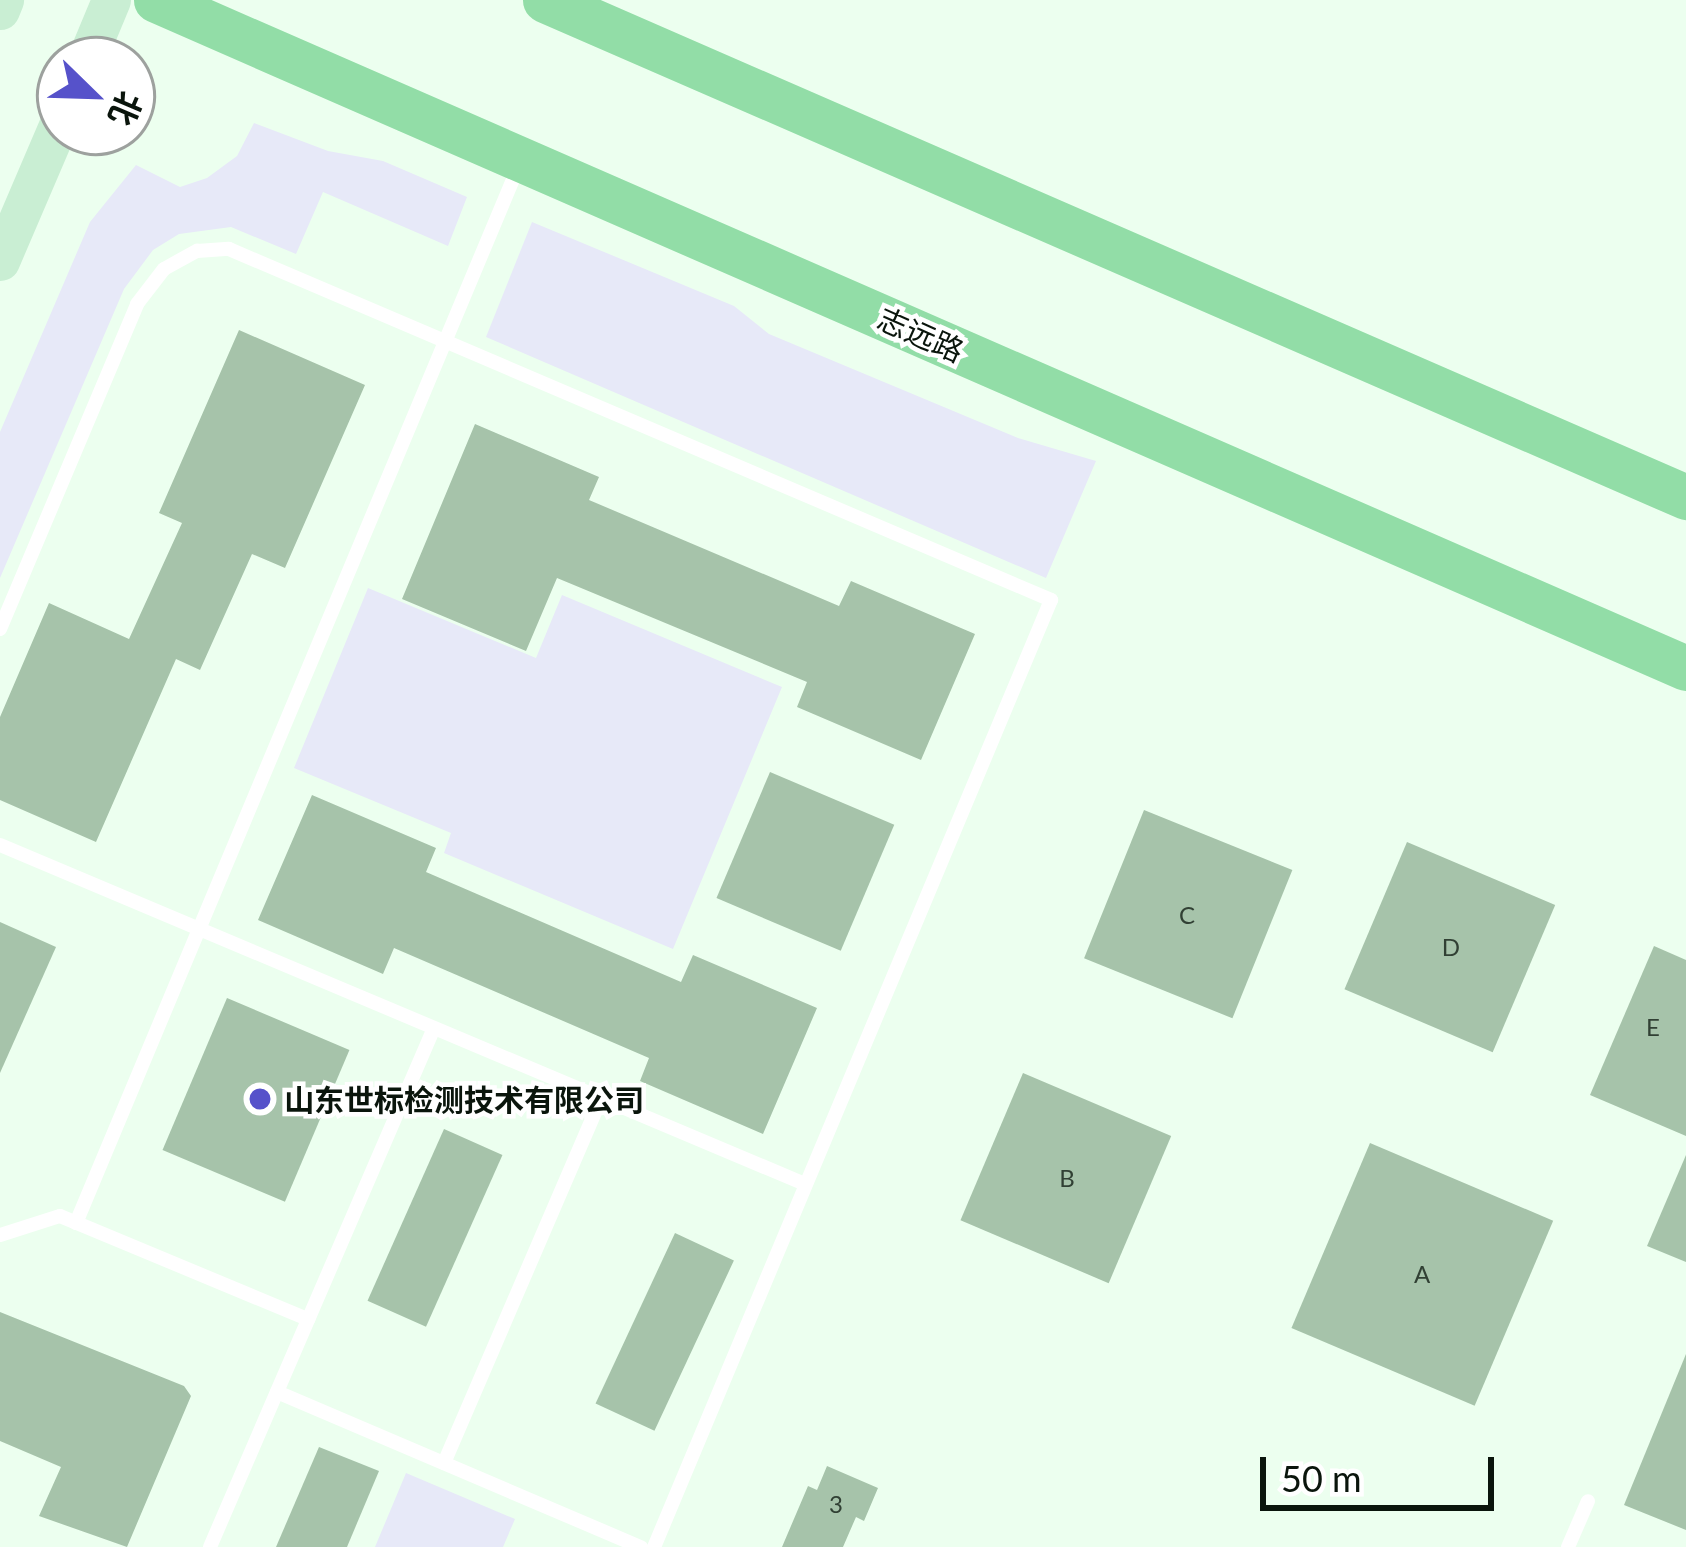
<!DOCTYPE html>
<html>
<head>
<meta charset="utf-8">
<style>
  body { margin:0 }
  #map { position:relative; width:1686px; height:1547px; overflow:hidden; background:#ecffef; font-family:Lato,"Noto Sans SC",sans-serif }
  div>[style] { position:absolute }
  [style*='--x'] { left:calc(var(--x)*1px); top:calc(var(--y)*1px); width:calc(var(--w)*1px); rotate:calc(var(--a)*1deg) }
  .green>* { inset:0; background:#e7e9f8 }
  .building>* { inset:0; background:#a6c3aa; transform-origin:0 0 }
  .lane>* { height:14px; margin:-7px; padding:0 7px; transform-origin:7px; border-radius:7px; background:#fff }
  .secondary>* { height:39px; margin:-19.5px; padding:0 19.5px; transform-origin:19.5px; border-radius:19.5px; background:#c9eed3 }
  .primary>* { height:45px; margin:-22.5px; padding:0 22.5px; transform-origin:22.5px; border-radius:22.5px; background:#92dda7 }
  .dots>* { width:33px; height:33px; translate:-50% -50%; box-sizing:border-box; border:6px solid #fff; border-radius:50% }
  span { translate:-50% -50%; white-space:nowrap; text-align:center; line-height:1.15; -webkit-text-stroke:9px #fff; paint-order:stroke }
  .number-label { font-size:24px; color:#314034 }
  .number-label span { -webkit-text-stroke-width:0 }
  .street-label { font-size:30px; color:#0a150c }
  .poi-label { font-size:30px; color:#0a150c; font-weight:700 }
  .left { translate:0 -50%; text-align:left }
  .north { position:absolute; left:36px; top:36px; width:120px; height:120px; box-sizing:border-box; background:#fff; border:3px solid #9da19e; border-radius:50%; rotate:113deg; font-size:33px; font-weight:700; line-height:48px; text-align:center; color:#0a150c }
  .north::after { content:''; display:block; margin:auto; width:42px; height:54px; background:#5652ca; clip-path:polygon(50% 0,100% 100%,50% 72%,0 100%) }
  .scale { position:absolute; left:1260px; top:1457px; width:234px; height:54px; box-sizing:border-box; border:6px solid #0a150c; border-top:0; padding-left:15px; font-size:36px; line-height:42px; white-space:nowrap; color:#0a150c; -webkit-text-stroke:9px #fff; paint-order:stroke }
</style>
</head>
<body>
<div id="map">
  <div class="green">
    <div style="clip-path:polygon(254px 123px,328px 151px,383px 161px,467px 197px,448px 246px,323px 192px,296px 254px,231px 227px,179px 234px,153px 250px,124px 289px,0 578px,0 432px,90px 222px,136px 165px,180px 187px,207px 178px,237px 156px)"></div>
    <div style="clip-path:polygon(532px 222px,734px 306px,769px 334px,1018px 438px,1096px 461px,1046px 578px,486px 337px)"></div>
    <div style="clip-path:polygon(368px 588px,536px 658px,562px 595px,782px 687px,673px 949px,444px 853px,451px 833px,294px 768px)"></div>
    <div style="clip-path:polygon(406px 1473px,515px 1519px,503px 1547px,375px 1547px)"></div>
  </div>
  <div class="building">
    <div style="clip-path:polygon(239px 330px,365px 385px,285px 568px,252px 554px,200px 670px,176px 659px,96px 842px,0 800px,0 717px,49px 603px,129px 639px,182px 523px,159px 513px)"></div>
    <div style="clip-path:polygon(475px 424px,599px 477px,589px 500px,839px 606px,851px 581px,975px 634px,921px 760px,797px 707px,807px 682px,557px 578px,526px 651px,402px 599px)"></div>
    <div style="left:770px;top:772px;width:135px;height:137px;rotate:23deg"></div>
    <div style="clip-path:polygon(312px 795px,436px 848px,426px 872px,681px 982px,693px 955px,817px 1008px,763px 1134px,640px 1081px,649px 1058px,394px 948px,383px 974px,258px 920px)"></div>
    <div style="left:1144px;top:810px;width:160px;height:160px;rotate:22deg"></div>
    <div style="left:1407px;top:842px;width:161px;height:160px;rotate:23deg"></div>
    <div style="clip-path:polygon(0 922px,56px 947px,0 1073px)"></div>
    <div style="clip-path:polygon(1654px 946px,1686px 960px,1686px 1136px,1590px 1095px)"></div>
    <div style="left:227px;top:998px;width:133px;height:165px;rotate:23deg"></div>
    <div style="left:1023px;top:1073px;width:161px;height:160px;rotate:23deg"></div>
    <div style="left:444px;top:1129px;width:64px;height:188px;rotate:24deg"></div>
    <div style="left:1370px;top:1143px;width:199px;height:201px;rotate:23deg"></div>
    <div style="clip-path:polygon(1686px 1155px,1686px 1262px,1647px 1246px)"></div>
    <div style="left:675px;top:1233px;width:65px;height:188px;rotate:25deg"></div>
    <div style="clip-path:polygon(0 1312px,184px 1386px,191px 1396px,127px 1547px,39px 1516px,61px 1467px,0 1441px)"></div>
    <div style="clip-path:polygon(1686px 1354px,1686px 1530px,1624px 1505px)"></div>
    <div style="clip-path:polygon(319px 1447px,379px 1471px,347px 1547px,276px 1547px)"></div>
    <div style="clip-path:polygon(827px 1466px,878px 1488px,864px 1521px,856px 1517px,843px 1547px,782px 1547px,808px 1486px,817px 1490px)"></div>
  </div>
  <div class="lane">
    <div style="--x:0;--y:629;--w:353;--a:-67.1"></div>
    <div style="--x:137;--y:304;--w:44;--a:-52.4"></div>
    <div style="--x:164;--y:269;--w:38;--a:-29"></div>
    <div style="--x:197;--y:251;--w:32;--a:-4"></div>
    <div style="--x:229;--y:249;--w:894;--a:23.12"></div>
    <div style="--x:1051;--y:600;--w:1027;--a:112.74"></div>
    <div style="--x:0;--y:845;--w:873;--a:22.84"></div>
    <div style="--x:76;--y:1223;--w:1147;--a:-67.28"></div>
    <div style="--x:0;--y:1235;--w:63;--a:-17.6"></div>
    <div style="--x:60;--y:1216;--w:269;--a:22.6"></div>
    <div style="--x:277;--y:1392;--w:396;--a:23.1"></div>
    <div style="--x:444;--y:1463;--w:397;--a:-66.7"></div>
    <div style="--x:210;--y:1547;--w:565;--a:-66.66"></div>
    <div style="--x:1568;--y:1547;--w:50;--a:-66.5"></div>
  </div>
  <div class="secondary">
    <div style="--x:0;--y:10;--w:11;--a:-68"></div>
    <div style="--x:86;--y:60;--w:65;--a:-67.4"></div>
    <div style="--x:0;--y:261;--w:152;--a:-66.8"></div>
  </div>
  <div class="primary">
    <div style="--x:156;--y:0;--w:1669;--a:23.59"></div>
    <div style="--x:545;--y:0;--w:1245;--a:23.54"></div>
  </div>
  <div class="dots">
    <div style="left:260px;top:1099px;background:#5652ca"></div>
  </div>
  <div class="number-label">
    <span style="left:1187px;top:915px">C</span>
    <span style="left:1451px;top:947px">D</span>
    <span style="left:1653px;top:1027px">E</span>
    <span style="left:1067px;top:1178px">B</span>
    <span style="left:1422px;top:1274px">A</span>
    <span style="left:836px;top:1504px">3</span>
  </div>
  <div class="street-label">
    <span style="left:921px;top:334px;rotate:24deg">志远路</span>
  </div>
  <div class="poi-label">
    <span class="left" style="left:284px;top:1099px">山东世标检测技术有限公司</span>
  </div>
  <div class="north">北</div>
  <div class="scale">50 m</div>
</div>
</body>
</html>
